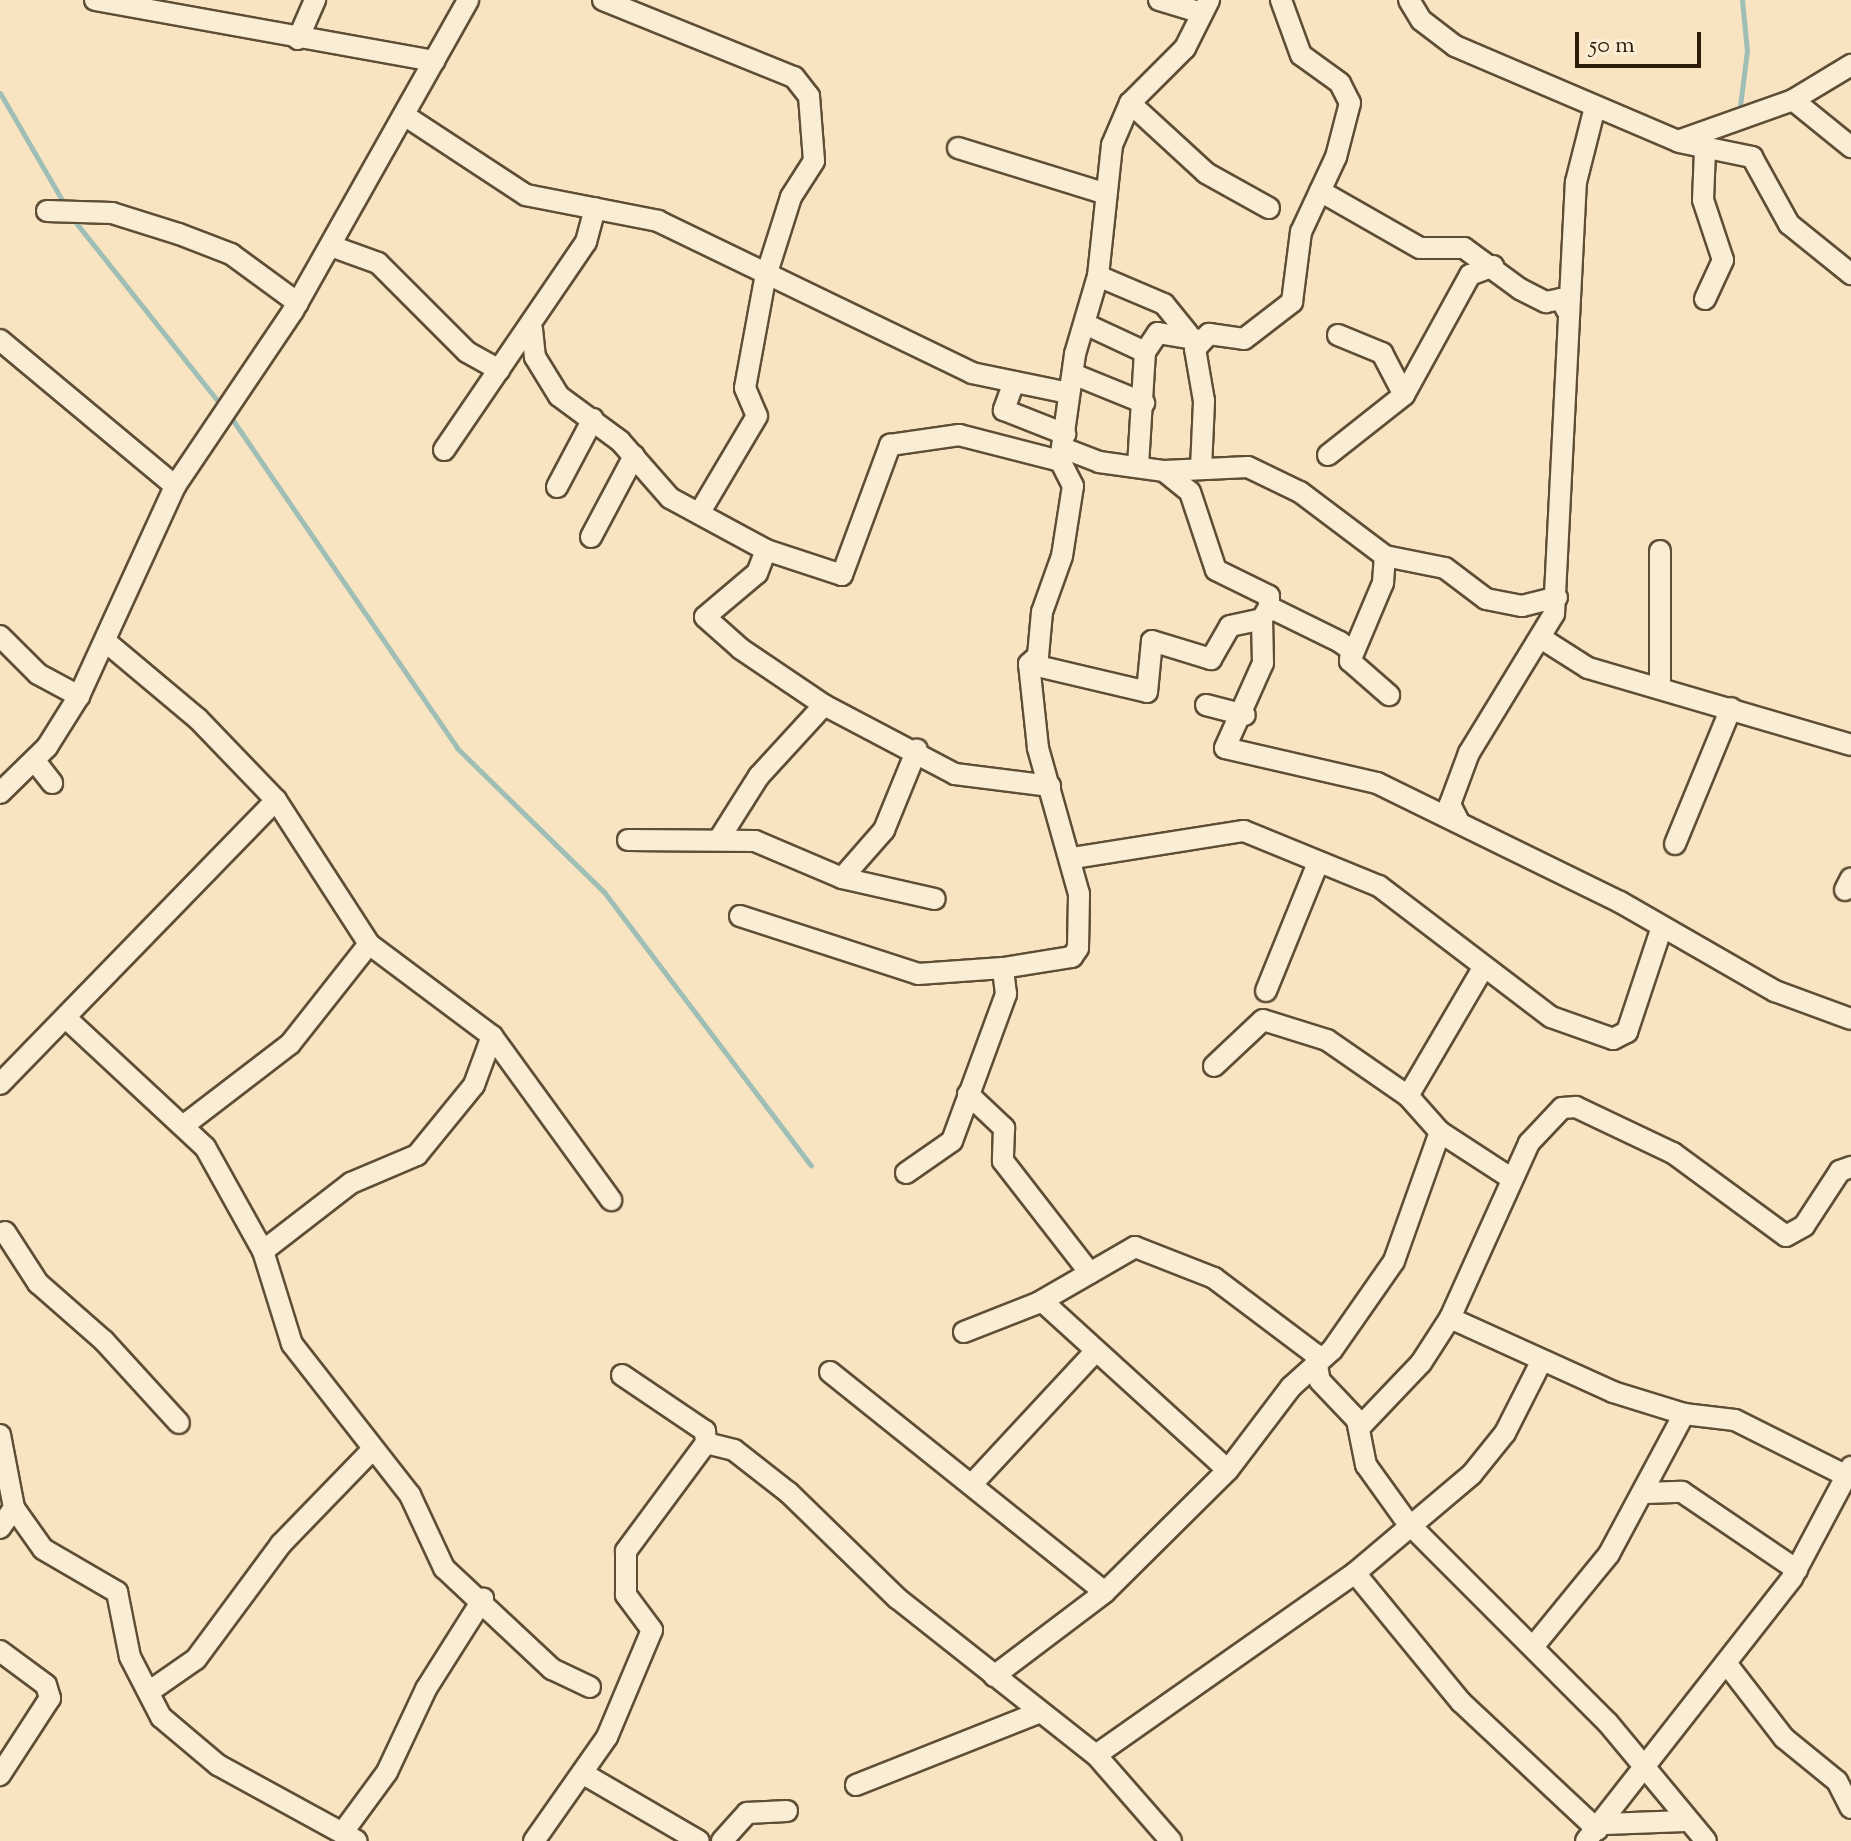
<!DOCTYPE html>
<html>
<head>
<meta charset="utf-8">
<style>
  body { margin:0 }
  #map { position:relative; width:1851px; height:1841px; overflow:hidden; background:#f8e4c0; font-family:"Sorts Mill Goudy",serif }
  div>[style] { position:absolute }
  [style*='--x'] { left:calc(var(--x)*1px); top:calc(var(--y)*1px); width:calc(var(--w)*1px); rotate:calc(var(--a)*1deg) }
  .stream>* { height:5px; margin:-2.5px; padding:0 2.5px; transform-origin:2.5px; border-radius:2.5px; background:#9ebeb6 }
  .roads { filter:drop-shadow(2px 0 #5f4e36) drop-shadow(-2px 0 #5f4e36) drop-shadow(0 2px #5f4e36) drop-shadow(0 -2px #5f4e36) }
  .street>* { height:20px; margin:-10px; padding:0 10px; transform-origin:10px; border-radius:10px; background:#faedd6 }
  span { translate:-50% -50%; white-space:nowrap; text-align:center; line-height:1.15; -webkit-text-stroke:6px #faedd6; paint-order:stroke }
  .scale { position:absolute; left:1575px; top:32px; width:126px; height:36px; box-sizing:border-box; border:4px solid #2c1c08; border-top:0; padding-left:10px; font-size:24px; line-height:28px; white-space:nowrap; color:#2c1c08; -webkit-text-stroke:6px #faedd6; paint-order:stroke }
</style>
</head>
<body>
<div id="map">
  <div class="stream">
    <div style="--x:0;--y:93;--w:132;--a:59.9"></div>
    <div style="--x:1739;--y:114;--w:64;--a:-82.8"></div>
    <div style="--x:1747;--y:51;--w:51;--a:-95.6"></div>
    <div style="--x:73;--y:219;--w:238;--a:51.5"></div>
    <div style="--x:230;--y:416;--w:402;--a:55.6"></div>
    <div style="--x:457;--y:748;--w:206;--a:44.4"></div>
    <div style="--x:604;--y:892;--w:343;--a:52.9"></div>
  </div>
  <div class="roads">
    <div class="street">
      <div style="--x:95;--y:0;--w:345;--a:10.2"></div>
      <div style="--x:603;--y:0;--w:206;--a:22"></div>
      <div style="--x:794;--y:77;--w:24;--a:52"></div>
      <div style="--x:809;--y:96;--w:65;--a:85.6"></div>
      <div style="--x:814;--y:161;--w:43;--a:122.6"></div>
      <div style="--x:791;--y:197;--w:86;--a:107.6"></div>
      <div style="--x:765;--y:279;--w:111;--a:100.4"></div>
      <div style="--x:745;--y:388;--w:30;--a:67"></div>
      <div style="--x:757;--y:416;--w:112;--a:120.7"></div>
      <div style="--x:1159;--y:0;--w:45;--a:16.8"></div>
      <div style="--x:1409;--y:0;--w:23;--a:59"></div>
      <div style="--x:1421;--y:20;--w:43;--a:37.4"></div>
      <div style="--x:1455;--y:46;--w:242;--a:23.1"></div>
      <div style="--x:1678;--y:141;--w:122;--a:-19.6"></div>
      <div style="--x:1793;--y:100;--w:68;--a:-31.1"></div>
      <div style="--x:298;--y:39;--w:43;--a:-66.4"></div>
      <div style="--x:1793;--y:100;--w:75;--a:39"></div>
      <div style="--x:1130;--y:103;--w:103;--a:42.6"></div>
      <div style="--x:1206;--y:173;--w:72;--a:29.1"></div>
      <div style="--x:404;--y:115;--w:146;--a:33.3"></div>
      <div style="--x:526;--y:195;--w:135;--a:11.1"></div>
      <div style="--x:658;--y:221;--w:349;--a:25.8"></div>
      <div style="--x:972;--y:373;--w:99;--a:11.7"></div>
      <div style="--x:1679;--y:142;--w:75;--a:11.6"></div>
      <div style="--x:1752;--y:157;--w:77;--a:61.1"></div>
      <div style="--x:1789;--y:224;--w:80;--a:38.9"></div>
      <div style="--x:958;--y:148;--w:152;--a:17.2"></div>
      <div style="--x:1320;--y:191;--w:115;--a:29.7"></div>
      <div style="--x:1420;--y:248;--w:44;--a:0"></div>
      <div style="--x:1464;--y:248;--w:69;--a:36.2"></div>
      <div style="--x:1520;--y:289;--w:29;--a:27"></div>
      <div style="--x:1546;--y:302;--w:15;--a:-11"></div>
      <div style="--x:1561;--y:299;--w:13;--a:63"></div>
      <div style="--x:47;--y:211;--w:65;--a:1.8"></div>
      <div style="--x:112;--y:213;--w:70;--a:17.4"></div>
      <div style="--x:179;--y:234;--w:56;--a:21"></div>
      <div style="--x:231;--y:254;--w:83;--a:36.2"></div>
      <div style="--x:331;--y:246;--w:50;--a:19.9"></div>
      <div style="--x:378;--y:263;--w:126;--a:45"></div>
      <div style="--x:467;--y:352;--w:37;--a:29"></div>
      <div style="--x:1098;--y:276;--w:72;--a:23"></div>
      <div style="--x:1164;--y:304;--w:38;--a:51"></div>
      <div style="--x:1705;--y:299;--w:43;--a:-65.2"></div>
      <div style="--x:1723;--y:260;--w:63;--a:-108.4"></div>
      <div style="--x:1703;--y:200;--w:49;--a:-87.7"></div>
      <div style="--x:1085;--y:324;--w:66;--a:25"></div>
      <div style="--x:1145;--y:352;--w:23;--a:-56"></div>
      <div style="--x:1158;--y:333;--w:43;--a:9.5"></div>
      <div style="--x:532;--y:329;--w:28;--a:84"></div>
      <div style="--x:535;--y:357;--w:46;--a:58.4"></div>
      <div style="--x:559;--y:396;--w:76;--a:36.4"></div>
      <div style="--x:620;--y:441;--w:76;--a:48.7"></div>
      <div style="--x:670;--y:498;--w:109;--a:28.4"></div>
      <div style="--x:766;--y:550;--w:80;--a:18.2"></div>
      <div style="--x:842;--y:575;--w:139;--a:-69.7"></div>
      <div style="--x:890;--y:445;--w:70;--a:-8.2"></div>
      <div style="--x:959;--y:435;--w:104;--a:14.4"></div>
      <div style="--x:1338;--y:335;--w:48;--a:22.2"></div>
      <div style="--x:1382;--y:353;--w:47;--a:62.4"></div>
      <div style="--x:0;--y:340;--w:228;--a:39.8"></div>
      <div style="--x:1073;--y:374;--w:77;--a:22.2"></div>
      <div style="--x:1014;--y:382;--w:30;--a:110"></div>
      <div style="--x:1004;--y:410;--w:66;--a:21.5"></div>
      <div style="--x:1063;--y:448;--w:39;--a:21"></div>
      <div style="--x:1099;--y:462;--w:66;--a:7.9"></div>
      <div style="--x:1164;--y:471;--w:84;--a:-2.7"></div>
      <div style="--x:1248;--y:467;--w:58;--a:25.7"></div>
      <div style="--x:1300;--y:492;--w:106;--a:37"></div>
      <div style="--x:1385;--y:556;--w:61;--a:11.3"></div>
      <div style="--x:1445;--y:568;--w:51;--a:37.1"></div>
      <div style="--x:1486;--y:599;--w:37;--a:11"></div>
      <div style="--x:1522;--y:606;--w:36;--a:-14"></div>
      <div style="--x:444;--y:450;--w:252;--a:-55.7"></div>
      <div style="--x:586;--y:242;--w:35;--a:-75"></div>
      <div style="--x:1328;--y:455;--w:97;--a:-38.3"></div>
      <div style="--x:1404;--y:395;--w:137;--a:-61.2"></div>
      <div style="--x:1470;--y:275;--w:25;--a:-21"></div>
      <div style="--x:1138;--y:466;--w:114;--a:-86.5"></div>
      <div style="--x:1201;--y:468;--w:67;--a:-87.4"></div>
      <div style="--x:1204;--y:401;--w:53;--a:-99.8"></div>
      <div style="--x:1195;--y:349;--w:21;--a:-47"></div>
      <div style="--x:1209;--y:334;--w:35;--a:8"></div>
      <div style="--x:1244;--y:339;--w:61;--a:-37.6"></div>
      <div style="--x:1292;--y:302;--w:71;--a:-82.7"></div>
      <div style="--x:1301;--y:232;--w:83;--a:-65"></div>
      <div style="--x:1336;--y:157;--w:56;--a:-75.5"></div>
      <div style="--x:1350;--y:103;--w:22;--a:-117"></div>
      <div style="--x:1340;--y:83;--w:48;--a:-144.3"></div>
      <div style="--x:1301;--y:55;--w:59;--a:-110"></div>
      <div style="--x:1164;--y:471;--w:33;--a:39"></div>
      <div style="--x:1190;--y:492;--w:82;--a:71.6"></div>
      <div style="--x:1216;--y:570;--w:59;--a:26.1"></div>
      <div style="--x:1269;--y:596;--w:11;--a:90"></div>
      <div style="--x:1269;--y:607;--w:79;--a:26.2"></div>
      <div style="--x:1340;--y:642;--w:14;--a:36"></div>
      <div style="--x:1351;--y:650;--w:11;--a:95"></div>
      <div style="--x:557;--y:487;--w:77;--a:-62.1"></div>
      <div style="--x:591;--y:537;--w:92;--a:-62"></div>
      <div style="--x:766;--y:550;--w:25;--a:111"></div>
      <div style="--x:757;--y:573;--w:68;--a:139.8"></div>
      <div style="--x:705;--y:617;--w:48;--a:41.6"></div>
      <div style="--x:741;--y:649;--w:100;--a:34"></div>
      <div style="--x:824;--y:705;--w:148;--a:27.8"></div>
      <div style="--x:955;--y:774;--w:96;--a:7.2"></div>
      <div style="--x:1262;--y:619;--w:44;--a:88.7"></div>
      <div style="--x:1263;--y:663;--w:93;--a:114.1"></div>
      <div style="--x:1225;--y:748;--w:156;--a:13"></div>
      <div style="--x:1377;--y:783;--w:271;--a:26.1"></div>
      <div style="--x:1620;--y:902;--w:179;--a:29.9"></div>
      <div style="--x:1775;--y:991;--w:81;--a:20.2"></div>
      <div style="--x:0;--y:636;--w:54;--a:45"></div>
      <div style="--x:38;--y:674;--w:47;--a:28.2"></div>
      <div style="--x:1544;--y:640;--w:52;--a:32.5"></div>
      <div style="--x:1588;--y:668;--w:274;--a:16.3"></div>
      <div style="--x:105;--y:641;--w:121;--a:40"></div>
      <div style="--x:198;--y:719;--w:112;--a:46.1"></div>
      <div style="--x:276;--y:800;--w:171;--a:57.1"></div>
      <div style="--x:369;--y:944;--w:154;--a:36.8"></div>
      <div style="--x:492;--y:1036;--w:203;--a:54"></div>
      <div style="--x:1350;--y:661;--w:85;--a:-67.1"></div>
      <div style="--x:1383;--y:583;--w:27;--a:-86"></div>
      <div style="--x:1350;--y:661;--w:52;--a:41.1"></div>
      <div style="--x:1029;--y:664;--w:121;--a:13.3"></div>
      <div style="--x:1147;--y:692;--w:51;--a:-84.4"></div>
      <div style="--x:1152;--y:641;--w:62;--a:17"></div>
      <div style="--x:1211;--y:659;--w:38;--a:-60"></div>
      <div style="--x:1230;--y:626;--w:33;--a:-12"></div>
      <div style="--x:1262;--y:619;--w:14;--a:-60"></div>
      <div style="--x:1660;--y:684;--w:133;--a:-90"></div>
      <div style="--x:1206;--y:705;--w:40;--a:14.4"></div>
      <div style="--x:35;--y:761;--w:28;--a:52"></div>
      <div style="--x:0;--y:793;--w:66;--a:-44.4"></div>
      <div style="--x:47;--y:747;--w:60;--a:-57.9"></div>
      <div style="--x:79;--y:696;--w:231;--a:-65.4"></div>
      <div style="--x:175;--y:486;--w:211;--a:-56"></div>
      <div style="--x:293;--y:311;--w:357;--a:-60.6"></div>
      <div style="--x:1458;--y:820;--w:18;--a:-117"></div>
      <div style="--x:1450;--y:804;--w:54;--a:-69.6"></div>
      <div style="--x:1469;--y:753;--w:163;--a:-58.6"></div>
      <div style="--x:1554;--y:614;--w:433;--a:-87.1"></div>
      <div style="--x:1576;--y:182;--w:77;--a:-75.8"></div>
      <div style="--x:721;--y:836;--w:71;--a:-57.7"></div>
      <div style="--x:759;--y:776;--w:96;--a:-47.5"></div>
      <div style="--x:628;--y:840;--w:127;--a:0.5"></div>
      <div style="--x:755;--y:841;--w:95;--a:23"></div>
      <div style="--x:842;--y:878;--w:95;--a:12.7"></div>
      <div style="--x:1675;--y:844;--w:147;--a:-67.6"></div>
      <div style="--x:1073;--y:858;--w:173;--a:-9"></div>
      <div style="--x:1244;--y:831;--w:146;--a:22.2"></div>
      <div style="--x:1379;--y:886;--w:216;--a:37.3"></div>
      <div style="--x:1551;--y:1017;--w:66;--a:19.5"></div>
      <div style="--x:1613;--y:1039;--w:16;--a:-27"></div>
      <div style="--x:1627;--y:1032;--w:108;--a:-71.6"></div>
      <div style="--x:842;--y:878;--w:64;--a:-48.8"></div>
      <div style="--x:884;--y:830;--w:87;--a:-67.8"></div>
      <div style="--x:1845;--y:890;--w:13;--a:-63"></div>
      <div style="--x:740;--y:916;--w:187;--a:18"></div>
      <div style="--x:918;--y:974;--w:85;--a:-4"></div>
      <div style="--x:1266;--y:991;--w:138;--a:-67.9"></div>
      <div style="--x:66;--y:1018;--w:190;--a:42.9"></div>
      <div style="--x:205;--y:1147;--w:119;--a:60.9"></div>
      <div style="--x:263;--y:1251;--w:97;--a:72.7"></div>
      <div style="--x:292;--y:1344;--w:192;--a:52"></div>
      <div style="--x:410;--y:1495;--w:81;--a:65"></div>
      <div style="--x:444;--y:1568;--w:148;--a:43.1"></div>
      <div style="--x:552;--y:1669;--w:42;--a:25.3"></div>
      <div style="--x:1214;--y:1066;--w:67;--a:-43.2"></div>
      <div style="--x:1263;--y:1020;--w:67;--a:17.4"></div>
      <div style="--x:1327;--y:1040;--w:98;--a:34.7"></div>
      <div style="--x:1408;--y:1096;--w:48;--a:48.4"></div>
      <div style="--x:1440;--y:1132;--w:86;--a:33.1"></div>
      <div style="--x:0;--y:1084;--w:396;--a:-45.8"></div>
      <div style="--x:968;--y:1094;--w:50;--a:43.4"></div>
      <div style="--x:1004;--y:1128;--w:33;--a:92"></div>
      <div style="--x:1003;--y:1161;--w:142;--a:52.2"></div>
      <div style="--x:1408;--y:1096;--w:148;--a:-59.6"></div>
      <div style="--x:183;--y:1126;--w:135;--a:-37.5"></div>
      <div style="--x:290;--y:1044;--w:127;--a:-51.7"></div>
      <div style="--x:906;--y:1173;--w:56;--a:-34.8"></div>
      <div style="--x:952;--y:1141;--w:157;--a:-69.8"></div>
      <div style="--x:1006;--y:994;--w:26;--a:-97"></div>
      <div style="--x:1003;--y:968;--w:70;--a:-9.1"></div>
      <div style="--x:1072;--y:957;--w:11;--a:-56"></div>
      <div style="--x:1078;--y:948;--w:54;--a:-88.9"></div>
      <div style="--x:1079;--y:894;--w:152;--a:-105.7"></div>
      <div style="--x:1038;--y:748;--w:84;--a:-96.1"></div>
      <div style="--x:1029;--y:664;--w:12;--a:-42"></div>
      <div style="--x:1038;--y:656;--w:44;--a:-84.8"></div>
      <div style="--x:1042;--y:612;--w:59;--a:-70.3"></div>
      <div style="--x:1062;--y:556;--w:71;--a:-81.1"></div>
      <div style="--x:1073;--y:486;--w:28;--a:-117"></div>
      <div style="--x:1060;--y:461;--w:108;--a:-82"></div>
      <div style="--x:1075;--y:354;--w:81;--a:-73.6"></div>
      <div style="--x:1098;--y:276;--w:132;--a:-83.9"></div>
      <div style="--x:1112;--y:145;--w:46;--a:-66.8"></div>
      <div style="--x:1130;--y:103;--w:78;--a:-45"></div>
      <div style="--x:1185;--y:48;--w:54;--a:-63.4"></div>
      <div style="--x:5;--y:1232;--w:61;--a:57.1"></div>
      <div style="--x:38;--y:1283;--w:88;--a:41.3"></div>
      <div style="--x:104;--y:1341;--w:111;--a:47.6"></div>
      <div style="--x:263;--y:1251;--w:111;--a:-37.7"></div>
      <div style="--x:351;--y:1183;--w:72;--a:-23"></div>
      <div style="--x:417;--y:1155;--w:90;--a:-50.8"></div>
      <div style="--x:474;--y:1085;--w:52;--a:-69.8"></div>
      <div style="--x:1042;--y:1301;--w:251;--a:42.3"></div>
      <div style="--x:1450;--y:1318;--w:179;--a:24.4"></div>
      <div style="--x:1613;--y:1392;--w:74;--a:17.2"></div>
      <div style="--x:1684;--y:1414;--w:51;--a:6.7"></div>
      <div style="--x:1735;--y:1420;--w:130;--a:26.6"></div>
      <div style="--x:964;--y:1332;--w:79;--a:-21.4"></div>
      <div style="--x:1038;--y:1303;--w:112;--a:-30"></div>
      <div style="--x:1135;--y:1247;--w:85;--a:21.4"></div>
      <div style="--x:1214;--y:1278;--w:126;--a:37"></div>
      <div style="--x:1315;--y:1354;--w:27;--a:80"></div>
      <div style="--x:1320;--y:1381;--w:54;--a:46.5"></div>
      <div style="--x:1357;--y:1420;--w:46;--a:78.7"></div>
      <div style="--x:1366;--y:1465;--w:70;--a:54.3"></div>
      <div style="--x:1407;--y:1522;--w:284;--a:45"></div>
      <div style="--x:1608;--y:1723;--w:153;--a:50.3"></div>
      <div style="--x:830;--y:1372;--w:352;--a:38.7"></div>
      <div style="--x:622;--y:1375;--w:100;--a:34"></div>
      <div style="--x:705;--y:1431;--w:12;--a:85"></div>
      <div style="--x:706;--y:1443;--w:29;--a:14"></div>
      <div style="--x:734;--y:1450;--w:70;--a:38"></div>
      <div style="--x:789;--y:1493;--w:151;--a:44.2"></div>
      <div style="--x:897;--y:1598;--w:253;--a:38.3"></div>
      <div style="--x:1096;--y:1755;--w:114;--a:48.9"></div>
      <div style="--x:1359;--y:1428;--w:90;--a:-46.4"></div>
      <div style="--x:1421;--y:1363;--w:54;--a:-57.2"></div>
      <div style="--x:1450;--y:1318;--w:192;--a:-65.7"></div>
      <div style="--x:1529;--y:1143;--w:48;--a:-46.7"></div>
      <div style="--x:1562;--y:1108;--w:14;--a:-4"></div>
      <div style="--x:1576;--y:1107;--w:107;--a:25.4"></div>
      <div style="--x:1673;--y:1153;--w:140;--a:36.3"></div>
      <div style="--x:1786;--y:1236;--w:21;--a:-29"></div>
      <div style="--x:1804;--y:1226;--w:66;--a:-56.8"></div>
      <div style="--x:1840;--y:1171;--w:12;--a:-20"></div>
      <div style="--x:0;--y:1435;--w:74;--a:79.1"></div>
      <div style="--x:974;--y:1482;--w:178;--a:-47.1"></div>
      <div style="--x:1645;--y:1493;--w:37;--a:-2"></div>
      <div style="--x:1682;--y:1492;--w:139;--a:34.1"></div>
      <div style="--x:0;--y:1528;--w:24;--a:-55"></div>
      <div style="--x:14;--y:1508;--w:50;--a:54.7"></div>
      <div style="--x:43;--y:1549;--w:86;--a:30.2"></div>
      <div style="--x:117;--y:1592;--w:66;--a:78.7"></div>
      <div style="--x:130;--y:1657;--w:68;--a:62.7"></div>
      <div style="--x:161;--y:1717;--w:75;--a:40.1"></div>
      <div style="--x:218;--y:1765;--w:158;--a:28.7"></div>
      <div style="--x:1355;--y:1573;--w:167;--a:50.6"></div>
      <div style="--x:1461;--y:1702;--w:187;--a:43.1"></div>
      <div style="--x:1533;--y:1647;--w:120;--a:-50.7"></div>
      <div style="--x:1609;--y:1554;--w:159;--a:-61.8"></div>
      <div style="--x:0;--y:1651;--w:57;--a:36.5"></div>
      <div style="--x:46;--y:1685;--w:14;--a:73"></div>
      <div style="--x:50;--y:1698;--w:92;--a:123"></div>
      <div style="--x:1726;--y:1663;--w:95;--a:52.3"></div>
      <div style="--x:1784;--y:1738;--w:68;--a:39.1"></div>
      <div style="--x:1837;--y:1781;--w:30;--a:63"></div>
      <div style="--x:994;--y:1676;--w:139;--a:-37.1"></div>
      <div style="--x:1105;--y:1592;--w:173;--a:-44.8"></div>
      <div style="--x:1228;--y:1470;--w:104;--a:-52.8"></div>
      <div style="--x:1291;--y:1387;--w:55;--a:-42.1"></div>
      <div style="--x:1332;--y:1350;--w:108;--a:-55.1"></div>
      <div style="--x:1394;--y:1261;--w:137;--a:-70.4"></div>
      <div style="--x:150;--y:1691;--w:56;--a:-34.8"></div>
      <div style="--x:196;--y:1659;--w:143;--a:-53.5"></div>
      <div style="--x:281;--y:1544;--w:128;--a:-45.9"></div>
      <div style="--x:1096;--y:1755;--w:317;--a:-35.1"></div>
      <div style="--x:1355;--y:1573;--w:153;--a:-40.2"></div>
      <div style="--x:1472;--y:1474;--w:53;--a:-51.2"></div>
      <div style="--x:1505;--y:1433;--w:80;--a:-63.1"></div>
      <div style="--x:582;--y:1773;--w:135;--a:30.2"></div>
      <div style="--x:856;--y:1785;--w:198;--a:-21.6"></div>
      <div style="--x:1605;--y:1824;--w:80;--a:-2.1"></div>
      <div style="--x:343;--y:1832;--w:74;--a:-53.7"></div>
      <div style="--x:387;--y:1772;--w:92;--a:-64.8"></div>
      <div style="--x:426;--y:1689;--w:107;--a:-57.7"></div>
      <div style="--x:534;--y:1841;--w:127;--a:-54.9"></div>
      <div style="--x:607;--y:1737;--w:116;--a:-67.2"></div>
      <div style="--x:652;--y:1630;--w:44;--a:-126.6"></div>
      <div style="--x:626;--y:1595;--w:44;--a:-90"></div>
      <div style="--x:626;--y:1551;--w:134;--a:-53.5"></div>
      <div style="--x:722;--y:1841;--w:38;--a:-48"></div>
      <div style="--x:747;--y:1813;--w:40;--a:-2.9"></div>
      <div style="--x:1586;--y:1841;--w:334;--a:-51.9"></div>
      <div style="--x:1792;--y:1578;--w:126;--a:-62"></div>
    </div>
  </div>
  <div class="scale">50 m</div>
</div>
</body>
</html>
